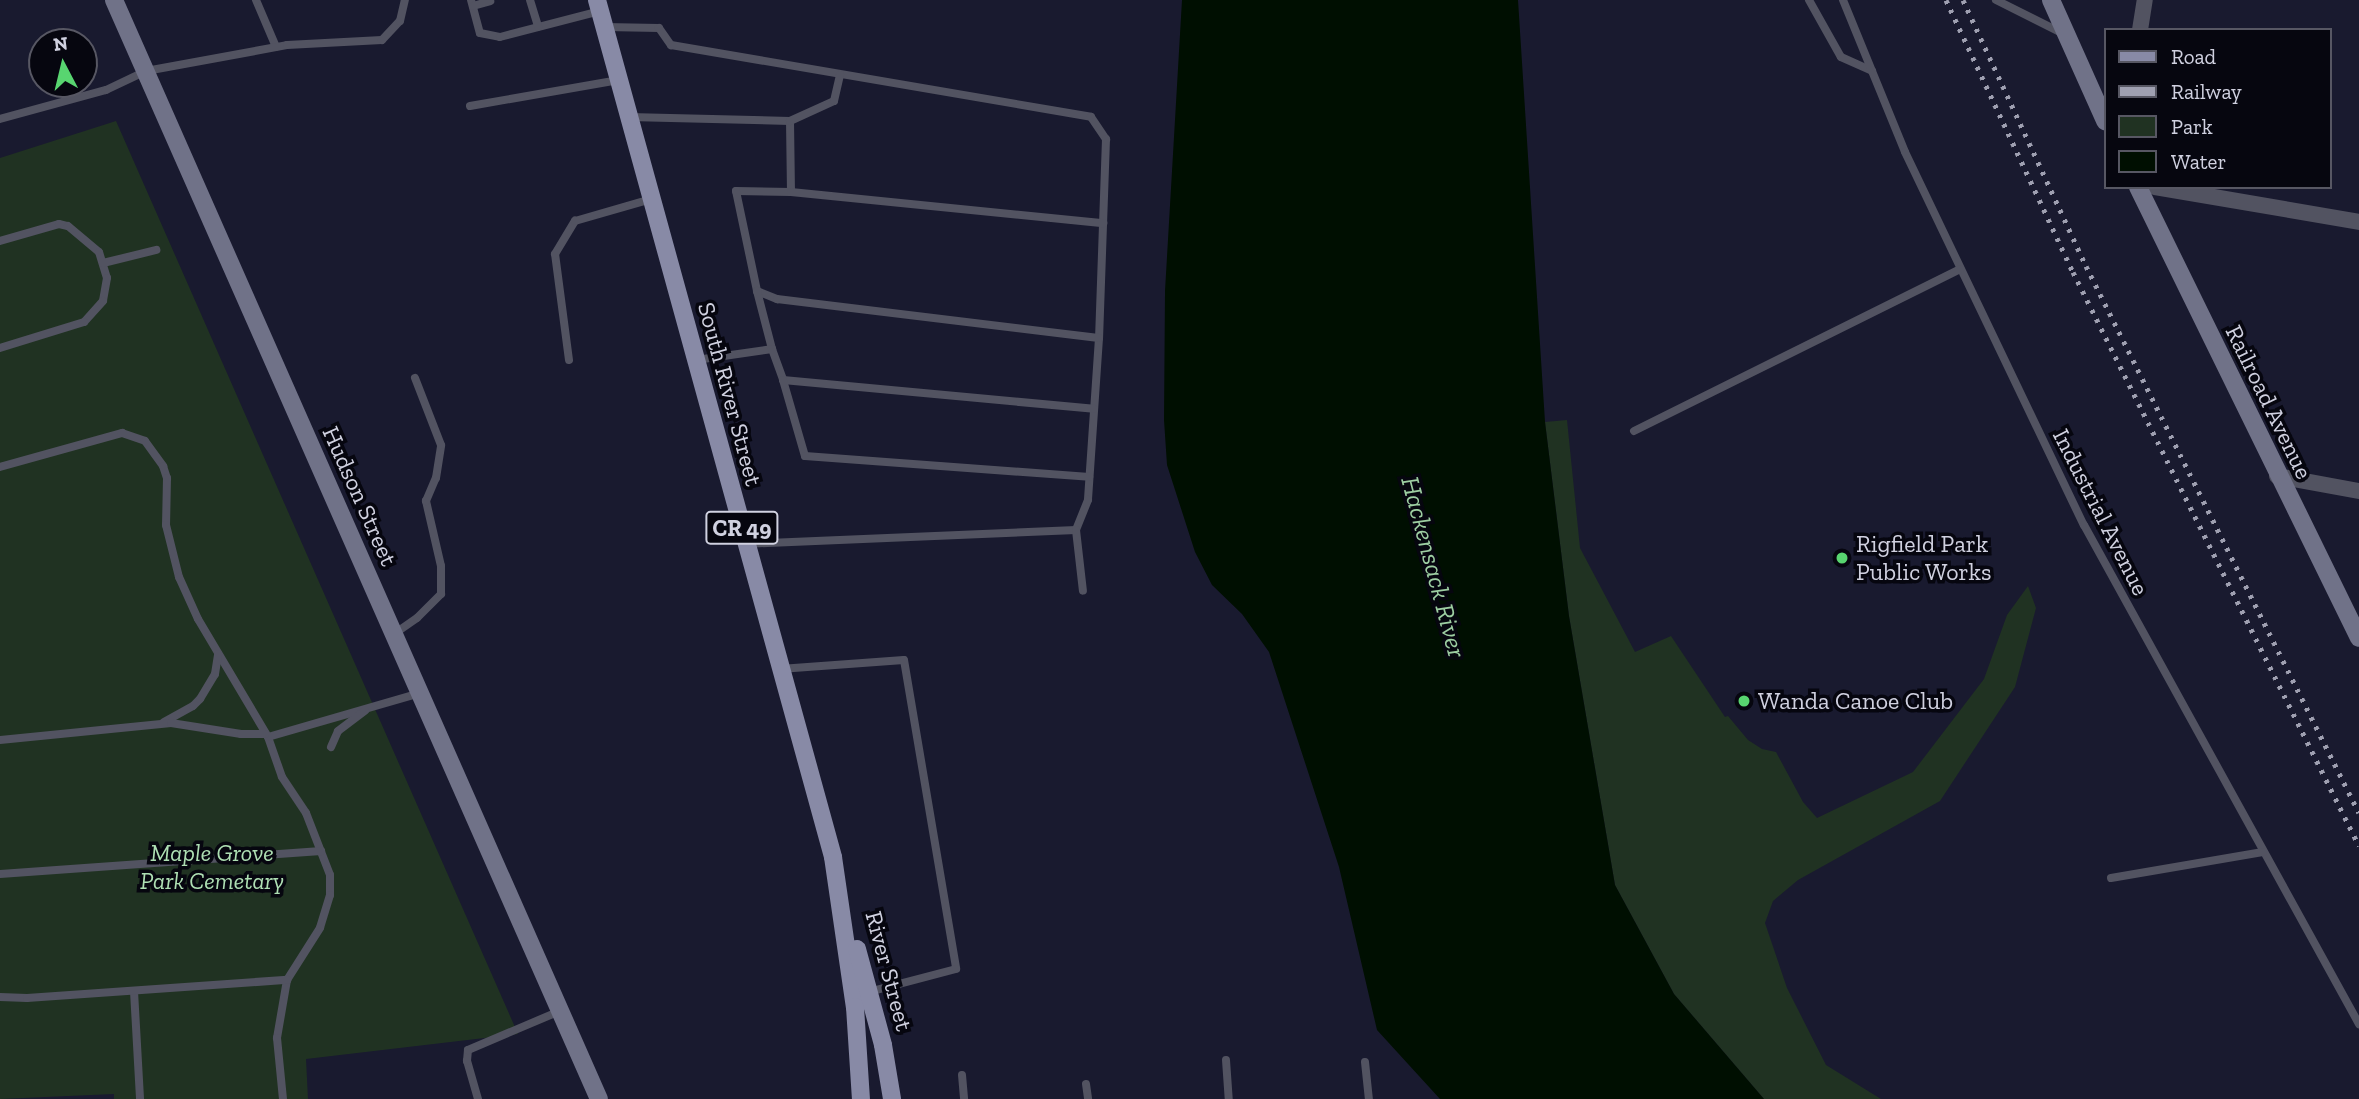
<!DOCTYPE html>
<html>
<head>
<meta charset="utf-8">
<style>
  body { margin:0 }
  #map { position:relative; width:2359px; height:1099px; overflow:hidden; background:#191a2f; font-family:"Zilla Slab",serif }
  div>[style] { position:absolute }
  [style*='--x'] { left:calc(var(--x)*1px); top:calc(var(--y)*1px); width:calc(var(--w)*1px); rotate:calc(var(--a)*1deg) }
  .green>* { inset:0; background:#203222 }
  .water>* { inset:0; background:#000f01 }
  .lane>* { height:8px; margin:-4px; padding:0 4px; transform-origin:4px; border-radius:4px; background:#525361 }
  .street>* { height:16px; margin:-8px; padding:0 8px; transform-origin:8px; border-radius:8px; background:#525361 }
  .secondary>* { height:18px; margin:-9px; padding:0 9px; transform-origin:9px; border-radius:9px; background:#707288 }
  .primary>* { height:18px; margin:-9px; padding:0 9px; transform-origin:9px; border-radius:9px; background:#888aa6 }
  .rail>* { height:5px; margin-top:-2.5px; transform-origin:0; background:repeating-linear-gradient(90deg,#9fa0b1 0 3.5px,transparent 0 10.5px) }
  .dots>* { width:19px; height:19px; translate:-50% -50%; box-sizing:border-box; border:4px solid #06060f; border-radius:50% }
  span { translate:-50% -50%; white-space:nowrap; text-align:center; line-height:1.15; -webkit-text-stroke:7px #06060f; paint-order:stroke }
  .shield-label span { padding:2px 5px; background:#06060f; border:2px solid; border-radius:5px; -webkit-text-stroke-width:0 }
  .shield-label { font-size:23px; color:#d0d1e0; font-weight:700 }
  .street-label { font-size:24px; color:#d0d1e0 }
  .poi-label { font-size:24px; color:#d0d1e0 }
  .left { translate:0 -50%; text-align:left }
  .park-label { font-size:24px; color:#aedfb3; font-style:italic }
  .water-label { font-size:26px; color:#9dcea2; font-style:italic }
  .legend { position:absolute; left:2104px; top:28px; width:228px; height:161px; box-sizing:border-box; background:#06060f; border:2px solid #575763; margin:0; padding:9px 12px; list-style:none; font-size:21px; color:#d0d1e0 }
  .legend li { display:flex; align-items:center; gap:14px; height:35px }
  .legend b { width:35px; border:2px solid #575763 }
  .north { position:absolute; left:28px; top:28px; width:70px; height:70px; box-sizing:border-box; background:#06060f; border:2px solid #575763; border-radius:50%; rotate:353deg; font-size:19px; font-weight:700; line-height:28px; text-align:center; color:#d0d1e0 }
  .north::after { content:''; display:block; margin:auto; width:24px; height:32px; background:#58d570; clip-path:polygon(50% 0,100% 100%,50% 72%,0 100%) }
</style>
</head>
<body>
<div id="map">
  <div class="green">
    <div style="clip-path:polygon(116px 121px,518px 1034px,306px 1059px,308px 1099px,114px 1099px,114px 1094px,0 1099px,0 158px)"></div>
    <div style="clip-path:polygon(1567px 420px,1580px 548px,1635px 652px,1671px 636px,1725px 717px,1728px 716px,1748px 740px,1762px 749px,1776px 752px,1803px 802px,1817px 818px,1913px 772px,1984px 679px,2007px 615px,2028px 586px,2036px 608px,2015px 687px,1940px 801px,1798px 880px,1773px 901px,1765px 923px,1787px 988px,1826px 1065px,1881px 1099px,1764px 1099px,1674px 994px,1615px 885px,1569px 616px,1545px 422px)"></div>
  </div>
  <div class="water">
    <div style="clip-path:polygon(1182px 0,1518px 0,1545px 422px,1569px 616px,1615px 885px,1674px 994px,1764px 1099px,1440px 1099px,1377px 1030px,1339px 867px,1269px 652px,1242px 614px,1212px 585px,1195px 552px,1167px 465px,1164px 420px,1165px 291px)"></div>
  </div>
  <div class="lane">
    <div style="--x:256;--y:0;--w:51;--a:66.9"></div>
    <div style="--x:471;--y:0;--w:34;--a:75"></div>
    <div style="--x:480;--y:33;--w:20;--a:11"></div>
    <div style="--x:500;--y:37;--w:103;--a:-14.6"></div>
    <div style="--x:530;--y:0;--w:28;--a:73"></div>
    <div style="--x:1809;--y:0;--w:65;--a:60.7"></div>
    <div style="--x:1841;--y:57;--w:34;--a:24"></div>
    <div style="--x:1843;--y:0;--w:164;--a:67.8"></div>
    <div style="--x:1905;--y:152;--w:414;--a:64.4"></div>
    <div style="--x:2084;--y:525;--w:570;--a:61.14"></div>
    <div style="--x:1996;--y:0;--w:74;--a:26.6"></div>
    <div style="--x:473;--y:6;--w:18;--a:-16"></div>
    <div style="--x:605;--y:27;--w:54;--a:1.1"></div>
    <div style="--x:659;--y:28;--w:21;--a:55"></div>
    <div style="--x:671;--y:45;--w:426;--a:9.7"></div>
    <div style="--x:1091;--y:117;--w:27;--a:56"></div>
    <div style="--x:1106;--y:139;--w:199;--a:92"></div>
    <div style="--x:1099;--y:338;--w:162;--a:93.9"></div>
    <div style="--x:1088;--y:500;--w:32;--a:112"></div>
    <div style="--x:1076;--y:530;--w:328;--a:177.6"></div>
    <div style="--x:470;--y:106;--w:151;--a:-9.9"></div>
    <div style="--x:629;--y:117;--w:161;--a:1.4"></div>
    <div style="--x:790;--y:121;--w:71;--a:89.2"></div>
    <div style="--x:791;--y:192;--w:55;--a:-179"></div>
    <div style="--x:736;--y:191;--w:102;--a:78.1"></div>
    <div style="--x:757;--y:291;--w:22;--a:22"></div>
    <div style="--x:777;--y:299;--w:324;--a:6.9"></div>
    <div style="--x:0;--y:119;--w:110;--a:-15.3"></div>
    <div style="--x:106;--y:90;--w:44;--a:-25.4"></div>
    <div style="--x:146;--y:71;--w:143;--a:-10.4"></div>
    <div style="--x:287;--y:45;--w:95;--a:-3"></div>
    <div style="--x:382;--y:40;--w:26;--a:-47"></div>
    <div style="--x:400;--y:21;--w:22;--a:-77"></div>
    <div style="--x:790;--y:121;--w:48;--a:-24.4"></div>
    <div style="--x:834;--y:101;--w:27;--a:-77"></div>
    <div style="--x:791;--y:192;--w:314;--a:5.7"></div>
    <div style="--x:0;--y:241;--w:61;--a:-16.1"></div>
    <div style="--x:59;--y:224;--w:9;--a:13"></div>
    <div style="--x:68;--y:226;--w:40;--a:40"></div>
    <div style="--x:99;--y:252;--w:27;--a:73"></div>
    <div style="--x:107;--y:278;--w:23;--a:100"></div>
    <div style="--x:103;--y:301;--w:28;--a:132"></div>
    <div style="--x:84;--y:322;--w:88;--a:162.8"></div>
    <div style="--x:103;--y:263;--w:55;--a:-13.8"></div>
    <div style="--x:757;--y:291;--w:60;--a:75.5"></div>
    <div style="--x:569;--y:360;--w:107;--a:-97.5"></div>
    <div style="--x:555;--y:254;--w:39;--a:-59"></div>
    <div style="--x:575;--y:221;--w:79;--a:-16.1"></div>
    <div style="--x:696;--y:360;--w:77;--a:-8.2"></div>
    <div style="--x:772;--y:349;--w:33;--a:70"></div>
    <div style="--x:783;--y:380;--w:312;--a:5.3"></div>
    <div style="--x:783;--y:380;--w:79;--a:73.9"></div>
    <div style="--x:805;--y:456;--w:285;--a:4.2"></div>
    <div style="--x:1634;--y:431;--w:364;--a:-26.4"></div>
    <div style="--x:0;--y:467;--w:127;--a:-15.6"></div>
    <div style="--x:122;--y:433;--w:24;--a:19"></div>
    <div style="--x:145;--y:441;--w:31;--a:54"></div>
    <div style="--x:163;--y:466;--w:13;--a:72"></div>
    <div style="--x:167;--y:478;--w:47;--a:91.2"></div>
    <div style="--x:166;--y:525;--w:54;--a:76"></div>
    <div style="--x:179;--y:577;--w:46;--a:65.7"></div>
    <div style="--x:198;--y:619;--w:137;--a:59.3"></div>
    <div style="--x:268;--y:737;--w:42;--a:70.7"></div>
    <div style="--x:282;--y:777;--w:43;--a:56.3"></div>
    <div style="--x:306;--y:813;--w:66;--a:68.8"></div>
    <div style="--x:330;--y:875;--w:20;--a:90"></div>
    <div style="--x:330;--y:895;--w:34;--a:107"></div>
    <div style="--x:320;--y:928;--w:62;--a:122.4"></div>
    <div style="--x:287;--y:980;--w:59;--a:99.8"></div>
    <div style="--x:277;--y:1038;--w:61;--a:84.4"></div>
    <div style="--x:1076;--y:530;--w:61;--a:83.5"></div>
    <div style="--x:394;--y:634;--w:28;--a:-35"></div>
    <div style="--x:417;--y:618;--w:34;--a:-45"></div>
    <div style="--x:441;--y:594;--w:28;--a:-90"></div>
    <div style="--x:441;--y:566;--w:67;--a:-103"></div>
    <div style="--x:426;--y:501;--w:25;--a:-67"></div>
    <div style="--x:436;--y:478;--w:33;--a:-81"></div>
    <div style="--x:441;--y:445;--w:72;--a:-111.2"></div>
    <div style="--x:780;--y:669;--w:124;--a:-4.2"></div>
    <div style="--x:904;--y:660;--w:313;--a:80.4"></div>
    <div style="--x:956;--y:969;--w:90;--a:165.2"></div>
    <div style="--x:164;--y:722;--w:33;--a:-29"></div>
    <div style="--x:193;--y:706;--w:10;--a:-45"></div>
    <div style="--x:200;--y:699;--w:29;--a:-59"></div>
    <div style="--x:215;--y:674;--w:20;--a:-81"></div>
    <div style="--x:268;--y:737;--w:158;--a:-16.1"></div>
    <div style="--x:0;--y:740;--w:172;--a:-5.7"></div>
    <div style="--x:171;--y:723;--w:71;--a:8.9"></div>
    <div style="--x:241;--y:734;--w:24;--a:0"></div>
    <div style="--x:331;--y:747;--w:17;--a:-66"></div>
    <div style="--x:338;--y:731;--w:34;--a:-37"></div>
    <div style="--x:0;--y:874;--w:322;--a:-4.1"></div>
    <div style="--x:2111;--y:878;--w:154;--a:-9.7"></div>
    <div style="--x:134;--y:991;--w:108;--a:86.8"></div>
    <div style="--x:0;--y:997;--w:27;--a:2"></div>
    <div style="--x:27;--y:998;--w:261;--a:-4"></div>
    <div style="--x:1226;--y:1060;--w:39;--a:86"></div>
    <div style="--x:1365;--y:1062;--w:37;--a:84"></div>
    <div style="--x:962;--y:1075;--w:24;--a:85"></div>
    <div style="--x:1086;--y:1084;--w:15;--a:82"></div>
    <div style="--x:478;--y:1099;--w:40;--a:-106"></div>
    <div style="--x:467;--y:1061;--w:11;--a:-85"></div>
    <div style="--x:468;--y:1050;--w:100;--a:-23"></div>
  </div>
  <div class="street">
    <div style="--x:2140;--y:30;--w:30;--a:-81"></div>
    <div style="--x:2155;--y:187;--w:207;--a:9.7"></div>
    <div style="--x:2277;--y:476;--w:83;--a:10.4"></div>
  </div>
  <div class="secondary">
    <div style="--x:114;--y:0;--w:1201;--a:66.19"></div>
    <div style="--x:2051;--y:0;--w:133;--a:65.9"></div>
    <div style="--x:2138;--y:187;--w:502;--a:63.89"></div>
  </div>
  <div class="primary">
    <div style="--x:597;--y:0;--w:889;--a:74.6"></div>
    <div style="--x:833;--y:857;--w:152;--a:81.7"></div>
    <div style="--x:855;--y:1007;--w:92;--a:86.3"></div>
    <div style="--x:857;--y:949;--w:99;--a:74.8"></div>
    <div style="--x:883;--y:1045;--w:55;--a:80.5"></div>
  </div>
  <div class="rail">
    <div style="--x:1946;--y:0;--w:300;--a:65"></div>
    <div style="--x:2073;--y:272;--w:641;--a:63.51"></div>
    <div style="--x:1963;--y:0;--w:293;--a:65.2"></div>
    <div style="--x:2086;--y:266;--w:611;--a:63.48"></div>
  </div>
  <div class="dots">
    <div style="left:1842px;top:558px;background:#58d570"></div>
    <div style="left:1744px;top:701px;background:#58d570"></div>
  </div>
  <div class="shield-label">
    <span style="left:742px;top:528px">CR 49</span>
  </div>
  <div class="street-label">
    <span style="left:730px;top:394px;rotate:75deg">South River Street</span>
    <span style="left:2269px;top:402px;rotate:64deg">Railroad Avenue</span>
    <span style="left:360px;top:496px;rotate:66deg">Hudson Street</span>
    <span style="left:2101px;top:512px;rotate:63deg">Industrial Avenue</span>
    <span style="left:889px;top:971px;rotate:75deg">River Street</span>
  </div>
  <div class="poi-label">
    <span class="left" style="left:1856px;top:558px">Rigfield Park<br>Public Works</span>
    <span class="left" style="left:1758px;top:701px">Wanda Canoe Club</span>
  </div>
  <div class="park-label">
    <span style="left:212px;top:867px">Maple Grove<br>Park Cemetary</span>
  </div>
  <div class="water-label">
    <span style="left:1433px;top:567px;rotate:75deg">Hackensack River</span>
  </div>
  <ul class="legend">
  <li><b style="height:9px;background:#888aa6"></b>Road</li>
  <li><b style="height:9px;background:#9fa0b1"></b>Railway</li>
  <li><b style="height:19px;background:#203222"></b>Park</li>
  <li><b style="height:19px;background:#000f01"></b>Water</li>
  </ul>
  <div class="north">N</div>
</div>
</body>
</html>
